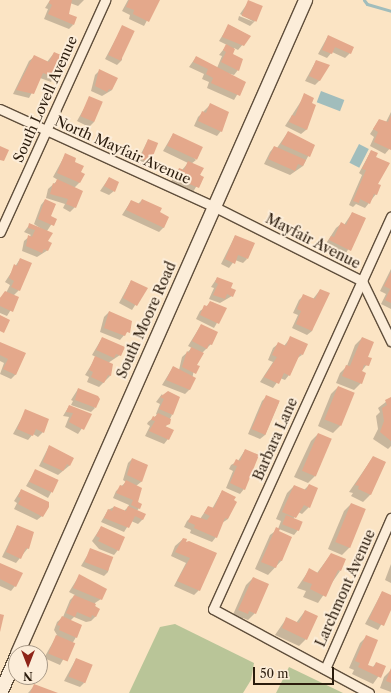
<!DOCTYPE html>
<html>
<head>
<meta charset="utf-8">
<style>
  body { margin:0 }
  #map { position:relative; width:391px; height:693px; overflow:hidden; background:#fbe4c4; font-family:"Libre Caslon Text",serif }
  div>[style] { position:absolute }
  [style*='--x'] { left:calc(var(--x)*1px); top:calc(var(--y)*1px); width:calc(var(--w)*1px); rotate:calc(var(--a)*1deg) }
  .green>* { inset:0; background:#b9c598 }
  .water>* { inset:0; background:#a1bdbc; transform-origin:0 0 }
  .shadow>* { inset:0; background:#0003; transform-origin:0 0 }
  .stream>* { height:3px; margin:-1.5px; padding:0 1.5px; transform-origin:1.5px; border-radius:1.5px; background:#a1bdbc }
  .building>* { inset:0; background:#e4a88b; transform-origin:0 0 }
  .roads { filter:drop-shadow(1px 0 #5f4e3b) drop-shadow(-1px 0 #5f4e3b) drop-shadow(0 1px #5f4e3b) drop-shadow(0 -1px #5f4e3b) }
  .street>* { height:9px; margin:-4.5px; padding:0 4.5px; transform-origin:4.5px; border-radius:4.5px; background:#fcedd9 }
  .secondary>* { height:13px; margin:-6.5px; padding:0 6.5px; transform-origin:6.5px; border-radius:6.5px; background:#fcedd9 }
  span { translate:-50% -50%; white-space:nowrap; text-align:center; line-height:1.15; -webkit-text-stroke:4px #fcedd9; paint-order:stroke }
  .street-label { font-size:14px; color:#2b1c0d }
  .north { position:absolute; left:8px; top:645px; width:40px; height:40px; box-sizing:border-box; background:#fcedd9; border:1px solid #a89987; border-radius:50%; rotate:180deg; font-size:11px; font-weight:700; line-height:16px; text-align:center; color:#2b1c0d }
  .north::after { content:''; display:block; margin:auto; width:14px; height:18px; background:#8f2418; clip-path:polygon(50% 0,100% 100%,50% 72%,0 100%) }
  .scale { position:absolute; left:253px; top:667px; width:81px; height:18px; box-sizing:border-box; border:2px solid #2b1c0d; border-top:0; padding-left:5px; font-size:12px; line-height:14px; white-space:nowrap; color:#2b1c0d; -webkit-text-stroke:3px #fcedd9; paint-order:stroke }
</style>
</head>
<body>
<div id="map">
  <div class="green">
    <div style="clip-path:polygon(175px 624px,254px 663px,251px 680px,243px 693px,129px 693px,160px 627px)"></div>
    <div style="clip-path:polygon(289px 667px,343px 693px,276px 693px)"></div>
  </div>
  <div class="water">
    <div style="left:321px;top:91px;width:25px;height:12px;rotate:21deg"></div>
    <div style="left:359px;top:144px;width:11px;height:21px;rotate:27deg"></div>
  </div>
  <div class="shadow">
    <div style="clip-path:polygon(50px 0,84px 0,78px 6px,70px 3px,68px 14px,73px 25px,69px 29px,44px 19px,48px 9px,45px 8px)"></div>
    <div style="clip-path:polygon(128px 0,158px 0,144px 26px,129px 19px,130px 15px,122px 11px)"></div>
    <div style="clip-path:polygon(249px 1px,255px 21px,254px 22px,240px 14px)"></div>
    <div style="clip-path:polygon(239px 16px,254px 22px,250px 26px,238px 20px)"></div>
    <div style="clip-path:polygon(229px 25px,250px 36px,238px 50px,234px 48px,231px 54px,238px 70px,234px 75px,226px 73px,244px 83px,234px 100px,207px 88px,209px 82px,202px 79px,204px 74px,189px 67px,196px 57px,217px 68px,222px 56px,219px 55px,227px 45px,219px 41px)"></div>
    <div style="clip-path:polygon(122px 27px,122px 60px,117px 65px,105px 59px)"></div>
    <div style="clip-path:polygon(328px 36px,350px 53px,345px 58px,332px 52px,327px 58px,318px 54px)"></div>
    <div style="clip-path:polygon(54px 53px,57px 62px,62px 64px,51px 82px,40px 78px,29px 98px,13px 94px,29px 61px,34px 57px,47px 62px)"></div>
    <div style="clip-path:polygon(316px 61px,320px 80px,315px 85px,305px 81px)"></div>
    <div style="clip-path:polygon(100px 70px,112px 90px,102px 96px,91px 91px,95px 75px)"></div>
    <div style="clip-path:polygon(305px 95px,306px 130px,301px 134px,285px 126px)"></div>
    <div style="clip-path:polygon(90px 98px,94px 122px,89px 127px,77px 121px)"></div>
    <div style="clip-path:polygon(210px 105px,221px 131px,217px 136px,194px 126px,198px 117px)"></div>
    <div style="clip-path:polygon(391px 112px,391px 147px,385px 154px,370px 146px,374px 137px,370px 134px,379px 120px,386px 122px)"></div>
    <div style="clip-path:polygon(288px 132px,314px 145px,303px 166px,290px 175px,264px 164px,270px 152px,274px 147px,277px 148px)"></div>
    <div style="clip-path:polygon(173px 134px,196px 160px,191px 164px,202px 177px,193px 192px,171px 182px,175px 173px,179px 169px,182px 170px,188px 163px,163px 151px)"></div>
    <div style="left:148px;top:140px;width:9px;height:26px;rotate:27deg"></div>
    <div style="clip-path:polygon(371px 151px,375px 158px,376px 194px,365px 208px,356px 204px,353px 207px,349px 205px,362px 175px,359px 173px)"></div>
    <div style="clip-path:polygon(65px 155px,80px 173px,79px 183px,74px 188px,75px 207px,70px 212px,63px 208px,65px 204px,46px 198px,48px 189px,58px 180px,53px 177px)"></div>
    <div style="clip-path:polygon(109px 178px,114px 191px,109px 195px,100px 191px)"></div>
    <div style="clip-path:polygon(45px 200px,49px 217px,55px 219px,47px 231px,48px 250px,37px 257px,22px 251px,24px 241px,31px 235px,24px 232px,30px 224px,43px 230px,34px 224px,41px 205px)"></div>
    <div style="clip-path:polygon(142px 200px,158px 213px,164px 227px,159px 232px,122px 215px,131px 201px,138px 204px)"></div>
    <div style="clip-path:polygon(352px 213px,365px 218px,345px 255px,325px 245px,336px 228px,341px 224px,344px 225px)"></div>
    <div style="clip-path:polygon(235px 236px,247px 259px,243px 263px,235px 260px,229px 268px,221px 264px)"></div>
    <div style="clip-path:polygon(20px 259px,19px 290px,13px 296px,18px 298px,7px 316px,0 313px,0 298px,6px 293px,10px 285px,5px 282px)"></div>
    <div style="clip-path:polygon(391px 269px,391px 309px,381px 304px,386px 294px,380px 291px)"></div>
    <div style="clip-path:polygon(217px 278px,229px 288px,232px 296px,220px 303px,209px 299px,214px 288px,211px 287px)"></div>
    <div style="clip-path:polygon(131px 281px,146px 288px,132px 310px,119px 303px)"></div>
    <div style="clip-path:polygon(320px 290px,312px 331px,307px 335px,292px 328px,298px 315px,293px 313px,299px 300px,304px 295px,313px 299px)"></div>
    <div style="clip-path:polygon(212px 302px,225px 309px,214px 328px,196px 319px,200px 311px)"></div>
    <div style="clip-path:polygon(109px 312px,131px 327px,120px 340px,100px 332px,104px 317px)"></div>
    <div style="clip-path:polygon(201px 325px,211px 344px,202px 353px,195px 365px,190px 389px,185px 394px,162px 385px,173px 367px,179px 370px,182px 357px,192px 348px,188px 346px)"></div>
    <div style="clip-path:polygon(291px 337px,302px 355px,296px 359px,289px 375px,285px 380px,280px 378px,273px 388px,260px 382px,273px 362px,268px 360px,273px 348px,278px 344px,284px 346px)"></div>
    <div style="clip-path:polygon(102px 338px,120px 355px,108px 363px,110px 376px,99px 387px,87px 382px,89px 377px,85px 375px,96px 357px,92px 355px)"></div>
    <div style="clip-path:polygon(362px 338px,367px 357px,371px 359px,361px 372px,361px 383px,354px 390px,336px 383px,340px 373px,347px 366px,355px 345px)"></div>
    <div style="clip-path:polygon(0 343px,16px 374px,11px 379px,0 374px,4px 363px,0 361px)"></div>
    <div style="clip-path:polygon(338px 387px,340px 426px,333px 433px,318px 426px,331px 394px)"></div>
    <div style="clip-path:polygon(78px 389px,95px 408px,91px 412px,71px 405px,73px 401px,71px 400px)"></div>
    <div style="clip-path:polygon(162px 394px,172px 415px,165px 428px,168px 439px,164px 444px,145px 436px,150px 426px,147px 424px,148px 422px,157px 415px,156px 414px,160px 404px,156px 402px)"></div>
    <div style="clip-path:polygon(267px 396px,279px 402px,265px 435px,260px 439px,248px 434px,262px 401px)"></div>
    <div style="clip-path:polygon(391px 398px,391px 446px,388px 449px,373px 439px,378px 429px,376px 416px,380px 412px,378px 408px)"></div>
    <div style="clip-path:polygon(69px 406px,91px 415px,78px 434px,65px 427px,69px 417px,63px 416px)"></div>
    <div style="clip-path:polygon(26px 410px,43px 432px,38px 437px,33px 434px,28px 440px,13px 434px)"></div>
    <div style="clip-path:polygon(318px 434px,315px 476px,308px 483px,294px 477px,311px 441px)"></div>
    <div style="clip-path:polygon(49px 446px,73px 458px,69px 466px,58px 475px,39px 466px)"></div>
    <div style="clip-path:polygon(245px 450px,244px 489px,240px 494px,226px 488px,233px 471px,229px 469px,231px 465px,238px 461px)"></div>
    <div style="clip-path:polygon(373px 457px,385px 462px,370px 495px,363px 502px,351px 496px,353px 493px,349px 492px)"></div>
    <div style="clip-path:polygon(132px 459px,147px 465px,141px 482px,136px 486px,139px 508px,137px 511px,143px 519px,138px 524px,131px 521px,124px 532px,101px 522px,108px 510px,114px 507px,124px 511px,128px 507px,129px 505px,113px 498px,116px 491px,126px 482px,123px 480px,128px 463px)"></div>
    <div style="clip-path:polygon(35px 471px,58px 480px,48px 498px,26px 486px)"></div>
    <div style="clip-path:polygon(309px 485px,309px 507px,302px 514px,298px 512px,293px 519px,298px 530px,294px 535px,279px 529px,278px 532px,282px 560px,268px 575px,255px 569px,270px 535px,278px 529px,281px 521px,276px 519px,287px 493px,294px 486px,304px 490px)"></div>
    <div style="clip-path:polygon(21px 490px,42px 516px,37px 520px,14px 509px,17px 503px,14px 501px)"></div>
    <div style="clip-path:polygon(222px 491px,228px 519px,222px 523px,216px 537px,212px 542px,190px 533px,191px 530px,184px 527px,187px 521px,191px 517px,200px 519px,208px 507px,212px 509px)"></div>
    <div style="clip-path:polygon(351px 504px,349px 548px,342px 555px,328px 549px,344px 511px)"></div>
    <div style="clip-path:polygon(17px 526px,28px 548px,16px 563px,2px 557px)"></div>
    <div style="clip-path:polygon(101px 527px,118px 550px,114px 555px,99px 549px,92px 541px)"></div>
    <div style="clip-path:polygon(183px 539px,184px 544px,189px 542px,199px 590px,194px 595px,174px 586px,186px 563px,171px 556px,175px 546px)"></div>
    <div style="clip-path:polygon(91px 549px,111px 558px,108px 572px,104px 576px,81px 566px)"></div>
    <div style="clip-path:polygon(331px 554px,340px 571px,318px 603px,303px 597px,306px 591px,297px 588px,309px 570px,317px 573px)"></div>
    <div style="clip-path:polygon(0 564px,15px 586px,11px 591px,0 586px)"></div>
    <div style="clip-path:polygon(391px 564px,391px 583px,385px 580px)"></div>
    <div style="clip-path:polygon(79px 576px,101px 599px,95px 603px,96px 616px,91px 621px,86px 622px,74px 617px,70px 621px,76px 637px,60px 665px,44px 658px,57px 635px,54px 630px,57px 622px,63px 617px,70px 600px,75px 595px,69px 592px)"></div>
    <div style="clip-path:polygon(253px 578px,255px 613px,248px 620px,243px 618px,240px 620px,232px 617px,246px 585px)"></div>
    <div style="clip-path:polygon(382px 592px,391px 596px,391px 608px,378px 630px,365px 624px)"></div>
    <div style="clip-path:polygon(305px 611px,306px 639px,299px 646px,275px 635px,286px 619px,296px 623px)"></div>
    <div style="clip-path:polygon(367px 636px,367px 665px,372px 668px,376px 663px,385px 667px,373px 684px,352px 674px,354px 670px,349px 668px,360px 643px)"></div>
    <div style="clip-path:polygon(76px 659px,84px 683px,80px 687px,64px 681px)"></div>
    <div style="clip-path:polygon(391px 670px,391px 692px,380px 688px,384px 677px)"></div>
    <div style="clip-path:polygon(35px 685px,55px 693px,28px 693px)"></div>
  </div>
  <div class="stream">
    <div style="--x:364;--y:0;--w:5;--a:53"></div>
    <div style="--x:367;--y:4;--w:25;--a:16"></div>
  </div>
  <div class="building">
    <div style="clip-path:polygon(50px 0,72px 0,69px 14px,77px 17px,74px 25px,48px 14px,52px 5px,49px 3px)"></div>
    <div style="clip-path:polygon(129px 0,160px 0,149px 22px,133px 14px,134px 10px,126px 7px)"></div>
    <div style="left:248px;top:0;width:16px;height:17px;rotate:22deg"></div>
    <div style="clip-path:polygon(228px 24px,251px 36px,244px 46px,222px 37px)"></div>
    <div style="left:122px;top:25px;width:14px;height:33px;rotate:25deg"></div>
    <div style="clip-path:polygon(328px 35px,354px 47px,351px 54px,335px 47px,332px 54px,322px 50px)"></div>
    <div style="clip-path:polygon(226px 44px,235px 49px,233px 54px,243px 59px,239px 71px,221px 62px,226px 52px,223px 50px)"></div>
    <div style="clip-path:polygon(54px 52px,61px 55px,58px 61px,63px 64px,57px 78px,43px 73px,34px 94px,16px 90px,34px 55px,49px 62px)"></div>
    <div style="clip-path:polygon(196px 56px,246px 82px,240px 96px,211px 83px,213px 78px,206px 74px,208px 69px,193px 62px)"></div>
    <div style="clip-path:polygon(316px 60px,330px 65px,320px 81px,309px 76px)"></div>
    <div style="clip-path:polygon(99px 69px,118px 78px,112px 90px,109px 89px,107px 92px,95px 86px)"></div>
    <div style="clip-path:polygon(304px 93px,314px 98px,312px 103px,316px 105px,307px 130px,289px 122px,292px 115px,295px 116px)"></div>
    <div style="left:89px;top:96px;width:15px;height:22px;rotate:23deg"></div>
    <div style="clip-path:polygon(210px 103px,229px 112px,222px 132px,198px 121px,202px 111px,206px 113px)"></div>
    <div style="clip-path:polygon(391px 115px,391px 150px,374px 142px,378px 132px,373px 129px,379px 119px,388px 122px)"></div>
    <div style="clip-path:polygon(288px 131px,315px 145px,310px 157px,281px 144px)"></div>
    <div style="left:173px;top:133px;width:33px;height:14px;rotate:25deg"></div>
    <div style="left:148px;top:139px;width:11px;height:21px;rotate:22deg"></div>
    <div style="clip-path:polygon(0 146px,9px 150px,4px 161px,0 160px)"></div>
    <div style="clip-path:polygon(274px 146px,306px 160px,303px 166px,298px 164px,295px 171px,268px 159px)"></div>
    <div style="clip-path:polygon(371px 150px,378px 153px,376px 157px,390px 163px,378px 184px,381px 185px,377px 195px,374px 194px,370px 204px,360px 199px,359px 203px,353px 201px,366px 170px,362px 169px)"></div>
    <div style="clip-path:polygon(65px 153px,76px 158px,75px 162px,84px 166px,81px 172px,85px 174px,80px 183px,57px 173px)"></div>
    <div style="clip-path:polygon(188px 161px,204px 168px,200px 175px,204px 177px,199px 188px,175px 178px,179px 168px,184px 170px)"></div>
    <div style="clip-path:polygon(109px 177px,119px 182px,115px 192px,104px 186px)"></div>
    <div style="clip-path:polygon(57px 179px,83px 191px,76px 208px,66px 204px,68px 199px,50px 194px,53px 183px,55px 184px)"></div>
    <div style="clip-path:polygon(45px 199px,56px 204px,51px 216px,57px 219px,54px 226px,38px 219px)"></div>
    <div style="clip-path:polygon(142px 199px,162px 208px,160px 212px,169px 217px,164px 228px,126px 210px,131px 200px,140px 204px)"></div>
    <div style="clip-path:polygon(352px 212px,366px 218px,351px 251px,329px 240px,331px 236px,334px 237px,341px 222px,346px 225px)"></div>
    <div style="clip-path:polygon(29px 223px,53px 233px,48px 241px,52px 243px,48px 251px,44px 249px,42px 253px,26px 246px,28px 235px,32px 237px,35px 230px,28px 228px)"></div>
    <div style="clip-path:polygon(235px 235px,255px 243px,248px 259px,238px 255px,235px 264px,225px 259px)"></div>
    <div style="clip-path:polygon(20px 258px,32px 263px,20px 291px,11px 287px,14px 281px,9px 278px,14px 264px,17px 266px)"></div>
    <div style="clip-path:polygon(391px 272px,391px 303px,385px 300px,390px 289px,384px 286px)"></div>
    <div style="clip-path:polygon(217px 277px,233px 283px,231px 288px,236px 290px,233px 297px,227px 294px,225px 299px,213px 295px,218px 284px,215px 282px)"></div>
    <div style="clip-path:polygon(131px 280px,148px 288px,137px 306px,123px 298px)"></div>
    <div style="clip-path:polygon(320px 289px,330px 293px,312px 331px,296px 324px,301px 311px,297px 309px,303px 294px,315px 299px)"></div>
    <div style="clip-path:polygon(5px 291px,19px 297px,13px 312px,0 306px,0 298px)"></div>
    <div style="clip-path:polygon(210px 301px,227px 308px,219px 324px,200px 315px,204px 305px,207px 306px)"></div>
    <div style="clip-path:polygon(109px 311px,132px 321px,130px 333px,127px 332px,125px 336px,104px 328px)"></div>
    <div style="clip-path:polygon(0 315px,10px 320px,4px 333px,0 331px)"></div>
    <div style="clip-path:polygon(201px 324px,218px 332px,212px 345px,209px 344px,207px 349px,192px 341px)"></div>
    <div style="clip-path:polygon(290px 336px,308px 344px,303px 355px,300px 354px,290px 376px,284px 373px,279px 384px,264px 377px,277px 357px,272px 355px,278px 342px,286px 346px)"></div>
    <div style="clip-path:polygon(102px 337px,125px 347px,121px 356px,116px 354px,114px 358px,96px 350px)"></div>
    <div style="clip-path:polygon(362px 337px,374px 342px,368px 357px,372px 358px,369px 366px,364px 365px,362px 371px,366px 373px,362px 384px,342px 376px,346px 365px,350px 366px)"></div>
    <div style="clip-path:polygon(0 342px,26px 353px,16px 375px,3px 369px,8px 359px,0 355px)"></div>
    <div style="clip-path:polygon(191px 347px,204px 353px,197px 365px,200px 366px,196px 374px,182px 367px,187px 351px,189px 353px)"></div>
    <div style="clip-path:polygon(95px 356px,113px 364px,111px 376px,108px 375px,104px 383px,91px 377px,93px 372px,89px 370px)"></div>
    <div style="clip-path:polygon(173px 366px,196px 378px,190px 390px,166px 380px)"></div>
    <div style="left:338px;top:386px;width:18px;height:36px;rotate:22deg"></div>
    <div style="clip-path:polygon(78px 388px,98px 396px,100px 399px,96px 408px,75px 400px)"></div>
    <div style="clip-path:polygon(168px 391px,180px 397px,173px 415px,159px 409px,164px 399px,160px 397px)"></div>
    <div style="left:266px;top:395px;width:15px;height:37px;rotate:23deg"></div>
    <div style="clip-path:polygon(391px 397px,391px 441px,380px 432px,384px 421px,382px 408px,387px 405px,385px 400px)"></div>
    <div style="clip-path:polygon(69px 405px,92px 414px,84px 430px,69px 422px,73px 413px,66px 412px)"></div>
    <div style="clip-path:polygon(25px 409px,49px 419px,44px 433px,36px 429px,33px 436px,17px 429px)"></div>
    <div style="clip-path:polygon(158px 413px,171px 419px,170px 424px,165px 426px,174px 430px,169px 440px,149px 431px,155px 421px,151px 420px,153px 416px,155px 417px)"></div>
    <div style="left:318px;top:433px;width:15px;height:41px;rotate:23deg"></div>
    <div style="clip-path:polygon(49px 445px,74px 458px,70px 466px,67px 464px,63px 471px,43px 462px)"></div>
    <div style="clip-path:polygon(245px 449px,259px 455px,245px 490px,230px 483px,237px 466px,233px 465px,236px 459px,240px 461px)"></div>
    <div style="clip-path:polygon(373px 456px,386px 462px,371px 495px,358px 489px,359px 486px,355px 485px)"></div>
    <div style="clip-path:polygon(132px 458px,148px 465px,142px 482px,127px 475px)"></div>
    <div style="left:35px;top:469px;width:26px;height:14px;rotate:25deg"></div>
    <div style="clip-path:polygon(126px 480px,142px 488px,138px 502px,142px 504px,140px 509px,131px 505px,133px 500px,116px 493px,120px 485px,123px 486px)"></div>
    <div style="clip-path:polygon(309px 484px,318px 488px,310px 508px,304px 505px,296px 518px,282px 512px,294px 485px,306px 490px)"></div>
    <div style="clip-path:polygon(21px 489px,49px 502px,49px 507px,43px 517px,18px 504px,21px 498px,18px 497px)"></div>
    <div style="clip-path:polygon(222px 490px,236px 497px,234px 500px,237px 502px,228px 519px,225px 518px,217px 538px,194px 528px,195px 525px,188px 522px,191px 515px,207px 520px,210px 516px,204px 513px,208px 506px,214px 508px)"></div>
    <div style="left:351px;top:503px;width:16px;height:42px;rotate:22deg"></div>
    <div style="clip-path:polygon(114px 506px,126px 511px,128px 506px,146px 514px,143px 520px,135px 516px,129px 528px,104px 518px,108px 509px,112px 511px)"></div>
    <div style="left:286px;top:515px;width:18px;height:10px;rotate:22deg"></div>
    <div style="clip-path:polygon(17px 525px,34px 532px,29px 549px,26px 548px,21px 559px,6px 552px)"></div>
    <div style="clip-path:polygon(101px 526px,125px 537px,119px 551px,98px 541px,100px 538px,96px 536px)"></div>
    <div style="clip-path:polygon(276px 527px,280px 529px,279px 531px,292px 537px,282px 561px,279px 560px,276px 568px,261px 562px)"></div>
    <div style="clip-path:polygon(183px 538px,187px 539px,186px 542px,189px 541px,217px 553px,200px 591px,177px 581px,190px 558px,175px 552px)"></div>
    <div style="left:90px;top:548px;width:25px;height:15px;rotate:21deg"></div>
    <div style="clip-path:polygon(331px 553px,346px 559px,341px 571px,338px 570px,326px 597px,310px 589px,312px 584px,303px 581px,309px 568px,318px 573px)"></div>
    <div style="clip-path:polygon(0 563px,23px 573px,16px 587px,0 579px)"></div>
    <div style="clip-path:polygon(79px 574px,107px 589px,102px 600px,73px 588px)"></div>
    <div style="clip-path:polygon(253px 577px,269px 584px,256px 614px,249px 611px,248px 614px,238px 610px)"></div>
    <div style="clip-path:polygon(382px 591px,391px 595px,391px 610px,384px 626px,369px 619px)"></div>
    <div style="clip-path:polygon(74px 595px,96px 604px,95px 606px,100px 609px,96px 617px,92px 615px,91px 618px,77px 612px,75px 617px,66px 613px)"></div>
    <div style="clip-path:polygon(305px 610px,318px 616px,307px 640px,282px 628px,286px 617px,299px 623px)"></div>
    <div style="clip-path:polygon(0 614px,4px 615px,0 632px)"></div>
    <div style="clip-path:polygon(62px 616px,82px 625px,77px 638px,59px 630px,60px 626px,57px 625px)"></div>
    <div style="left:56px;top:635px;width:21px;height:20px;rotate:23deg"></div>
    <div style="clip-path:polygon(366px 635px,378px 640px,368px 665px,374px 667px,376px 662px,386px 666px,381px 678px,358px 667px,360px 663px,355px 661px)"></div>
    <div style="left:76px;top:658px;width:18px;height:20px;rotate:22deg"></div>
    <div style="clip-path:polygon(391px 668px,391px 683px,386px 681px)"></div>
    <div style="clip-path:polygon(34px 684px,58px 693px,30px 693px)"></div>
  </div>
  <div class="roads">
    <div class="street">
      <div style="--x:0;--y:109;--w:234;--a:24.5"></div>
      <div style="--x:213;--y:206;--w:167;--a:26.7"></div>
      <div style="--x:362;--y:281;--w:67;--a:64.2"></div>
      <div style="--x:0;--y:232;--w:255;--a:-65.6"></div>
      <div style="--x:325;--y:669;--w:165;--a:-66.4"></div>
      <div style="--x:369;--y:693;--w:177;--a:-151.7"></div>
      <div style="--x:213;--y:609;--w:431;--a:-65.6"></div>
    </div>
    <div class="secondary">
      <div style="--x:17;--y:653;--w:714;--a:-66.2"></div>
      <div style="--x:0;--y:693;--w:40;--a:-66.6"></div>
    </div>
  </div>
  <div class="street-label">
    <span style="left:45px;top:99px;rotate:-66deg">South Lovell Avenue</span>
    <span style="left:123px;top:150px;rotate:24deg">North Mayfair Avenue</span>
    <span style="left:313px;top:241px;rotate:27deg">Mayfair Avenue</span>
    <span style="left:146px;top:320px;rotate:-66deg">South Moore Road</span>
    <span style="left:275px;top:439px;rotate:-66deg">Barbara Lane</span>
    <span style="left:345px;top:588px;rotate:-66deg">Larchmont Avenue</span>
  </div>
  <div class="north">N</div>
  <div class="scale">50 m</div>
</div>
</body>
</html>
